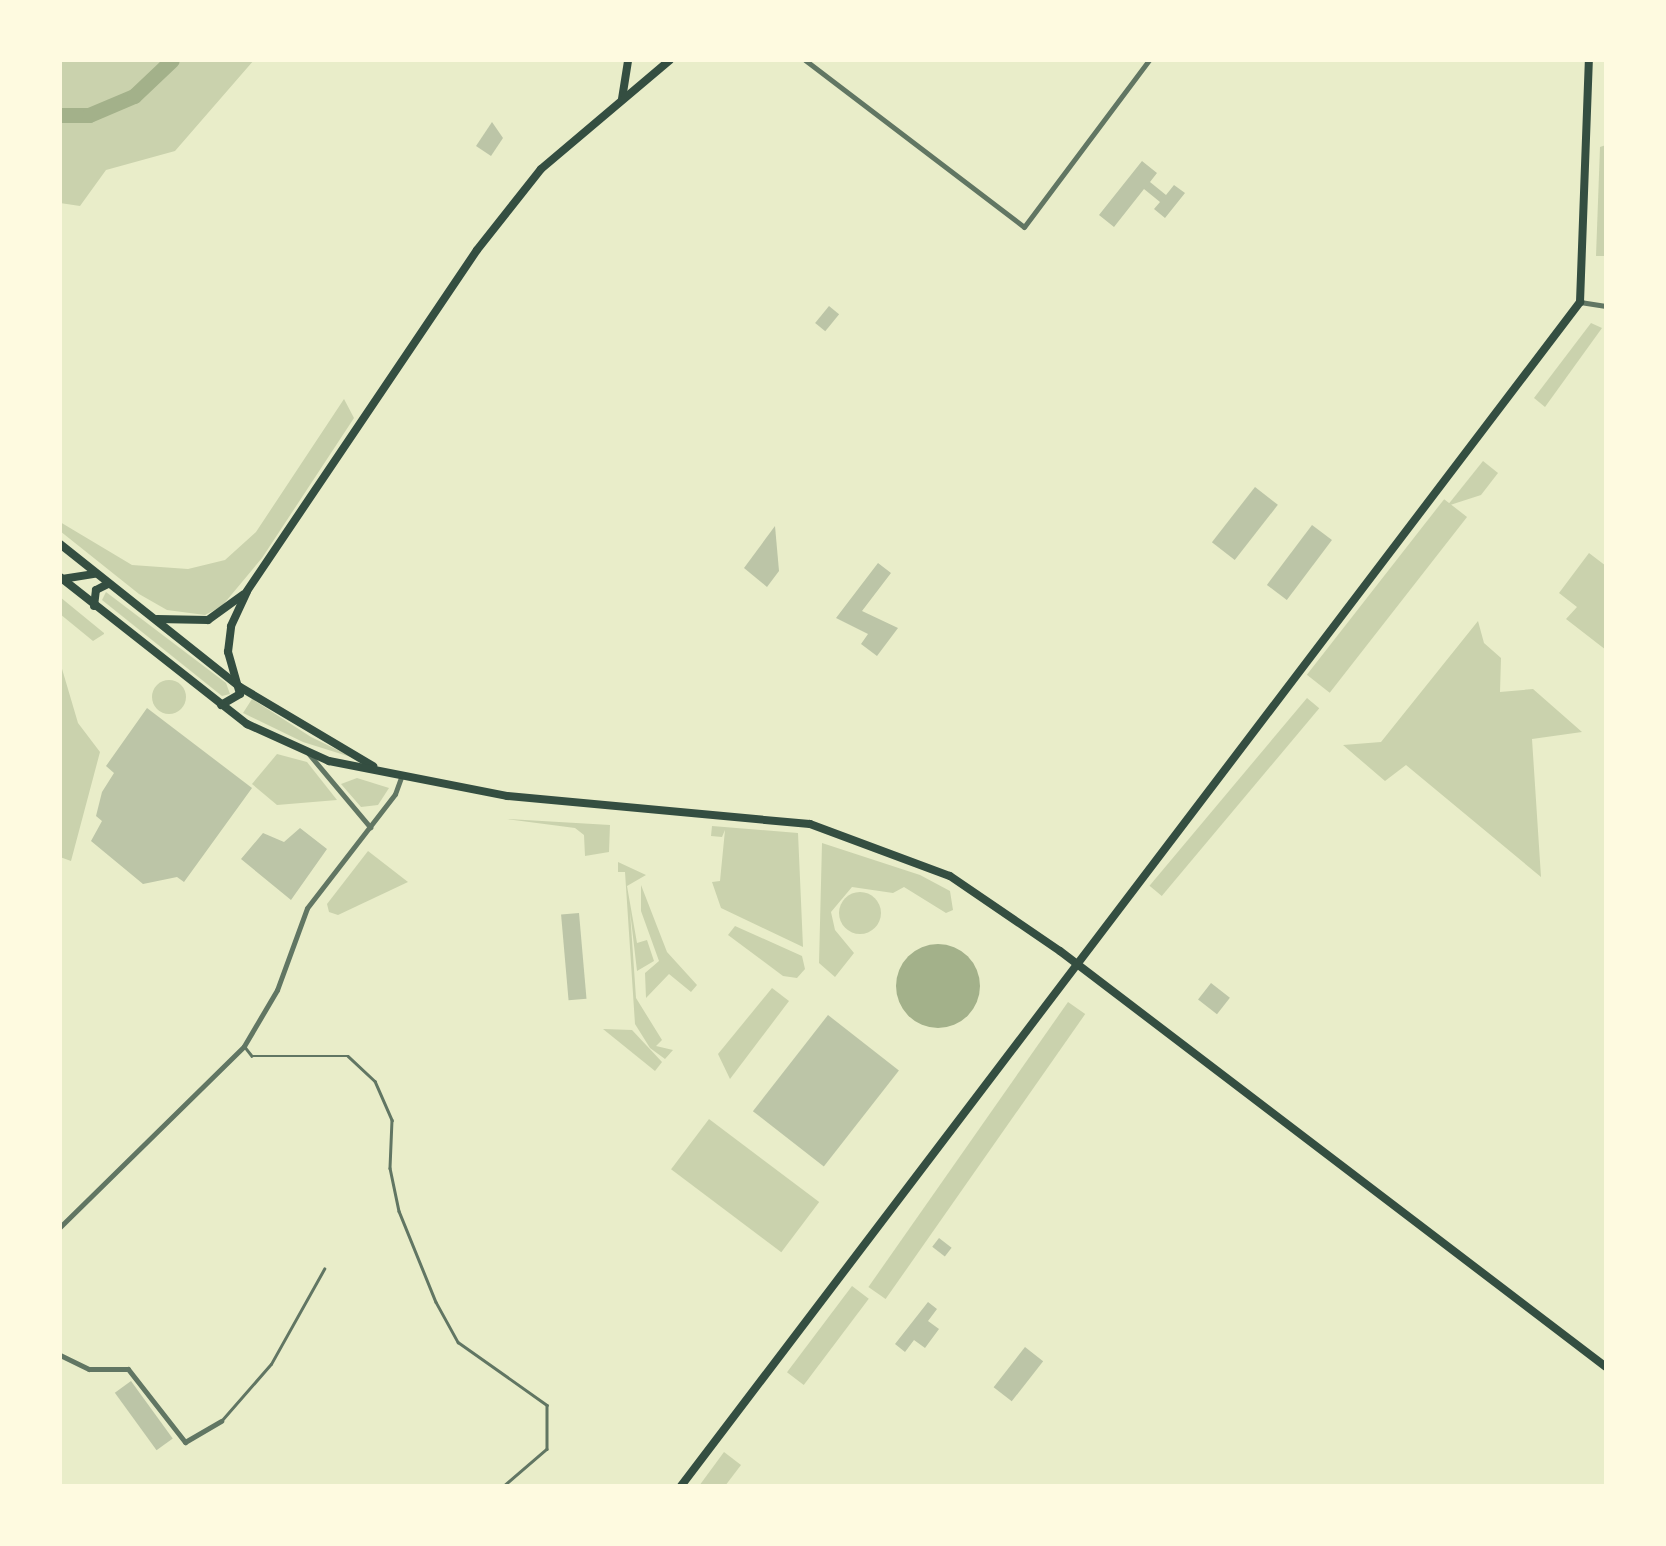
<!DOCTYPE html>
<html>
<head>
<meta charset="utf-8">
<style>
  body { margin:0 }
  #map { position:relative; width:1666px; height:1546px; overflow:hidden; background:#e9edc9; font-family:"Fira Sans",sans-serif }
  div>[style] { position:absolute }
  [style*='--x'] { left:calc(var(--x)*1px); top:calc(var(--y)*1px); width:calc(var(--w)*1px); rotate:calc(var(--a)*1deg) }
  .green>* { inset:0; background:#cad2ad; transform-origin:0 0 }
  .round { border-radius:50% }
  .water>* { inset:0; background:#a3b18a }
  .river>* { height:15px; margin:-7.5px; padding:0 7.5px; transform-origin:7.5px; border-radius:7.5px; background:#a3b18a }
  .building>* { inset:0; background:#bcc5a7; transform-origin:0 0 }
  .service>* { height:2.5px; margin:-1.25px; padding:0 1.25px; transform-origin:1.25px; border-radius:1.25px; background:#617663 }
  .minor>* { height:5px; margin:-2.5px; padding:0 2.5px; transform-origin:2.5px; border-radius:2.5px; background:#617663 }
  .secondary>* { height:8px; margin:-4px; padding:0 4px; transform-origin:4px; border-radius:4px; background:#344e41 }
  span { translate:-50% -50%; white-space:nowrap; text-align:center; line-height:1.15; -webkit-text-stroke:8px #fefae0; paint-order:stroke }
  .frame { position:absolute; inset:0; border:62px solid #fefae0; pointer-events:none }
</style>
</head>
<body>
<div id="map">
  <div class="green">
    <div style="clip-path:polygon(60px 60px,254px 60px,175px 151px,106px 170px,80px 206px,60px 203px)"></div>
    <div style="clip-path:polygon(1606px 145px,1606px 256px,1596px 256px,1600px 147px)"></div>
    <div style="clip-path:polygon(1591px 323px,1602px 328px,1545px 407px,1534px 398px)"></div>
    <div style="clip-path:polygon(344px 399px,354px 418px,262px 558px,222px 606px,205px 615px,167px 610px,139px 594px,60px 531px,60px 522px,132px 565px,188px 569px,225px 560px,256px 532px)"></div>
    <div style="clip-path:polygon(1483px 461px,1498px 473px,1481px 495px,1447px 506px)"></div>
    <div style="left:1467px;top:517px;width:223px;height:29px;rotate:128deg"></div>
    <div style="clip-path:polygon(1589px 553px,1606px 566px,1606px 650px,1566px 619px,1577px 607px,1559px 593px)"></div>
    <div style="clip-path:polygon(106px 592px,226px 683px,230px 694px,222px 696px,102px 600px)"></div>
    <div style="clip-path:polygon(60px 597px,104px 633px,104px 634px,93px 641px,60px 614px)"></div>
    <div style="clip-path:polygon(1478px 621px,1484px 643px,1501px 658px,1500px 692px,1533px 689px,1582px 732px,1532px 739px,1541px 877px,1406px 765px,1385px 781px,1343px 745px,1381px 742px)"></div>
    <div style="clip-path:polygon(60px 662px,78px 723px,100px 752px,71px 861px,60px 857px)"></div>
    <div class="round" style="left:152px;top:680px;width:34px;height:34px"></div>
    <div style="left:1307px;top:698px;width:16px;height:245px;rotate:40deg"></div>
    <div style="clip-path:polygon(252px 699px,311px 737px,354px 758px,303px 742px,243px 713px)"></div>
    <div style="clip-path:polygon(277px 754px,307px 762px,337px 800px,277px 805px,252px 784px)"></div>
    <div style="clip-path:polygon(357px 778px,389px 788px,378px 805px,361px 807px,341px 784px)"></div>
    <div style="clip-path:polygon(507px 819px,610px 825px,609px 852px,585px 856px,584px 835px,575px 828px)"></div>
    <div style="clip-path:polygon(712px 826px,798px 833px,803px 947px,721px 908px,712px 882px,720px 881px,725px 830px,722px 837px,711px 836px)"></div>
    <div style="clip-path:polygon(822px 843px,920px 875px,950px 891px,953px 910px,946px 913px,904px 887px,893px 893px,852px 887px,831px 912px,835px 930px,854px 953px,835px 977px,819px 963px)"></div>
    <div style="clip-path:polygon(368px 851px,408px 882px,338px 915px,329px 912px,327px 904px)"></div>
    <div style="clip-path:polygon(618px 862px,646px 875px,627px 886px,637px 943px,647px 940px,654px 961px,637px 971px,630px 911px,636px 998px,662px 1040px,656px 1046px,673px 1050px,665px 1059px,650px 1048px,635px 1024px,625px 872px,618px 872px)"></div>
    <div style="clip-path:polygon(641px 885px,667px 952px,697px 985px,691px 992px,669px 974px,646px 998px,645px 973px,659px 961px,641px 911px)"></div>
    <div class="round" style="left:839px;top:892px;width:42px;height:42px"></div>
    <div style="clip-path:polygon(735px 926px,802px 956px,805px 969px,797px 978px,783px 976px,728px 935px)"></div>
    <div style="clip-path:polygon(772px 988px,789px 1001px,730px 1079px,718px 1054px)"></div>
    <div style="left:1068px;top:1002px;width:21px;height:348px;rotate:35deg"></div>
    <div style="clip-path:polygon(603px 1029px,632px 1030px,662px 1062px,655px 1071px)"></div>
    <div style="left:709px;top:1119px;width:138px;height:63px;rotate:37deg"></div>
    <div style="left:852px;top:1286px;width:21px;height:108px;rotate:37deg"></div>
    <div style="clip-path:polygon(724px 1452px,741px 1465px,725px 1486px,699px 1486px)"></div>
  </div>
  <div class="water">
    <div class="round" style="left:896px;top:944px;width:84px;height:84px"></div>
  </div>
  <div class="river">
    <div style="--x:60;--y:115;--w:29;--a:0"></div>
    <div style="--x:89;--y:115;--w:49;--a:-22.9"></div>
    <div style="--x:134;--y:96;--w:52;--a:-43.5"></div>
  </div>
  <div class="building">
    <div style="clip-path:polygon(492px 122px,503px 138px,491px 156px,476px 146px)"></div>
    <div style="clip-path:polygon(1142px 161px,1157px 173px,1150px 182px,1166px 195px,1174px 185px,1185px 193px,1165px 218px,1154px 209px,1160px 202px,1144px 189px,1114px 227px,1099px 215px)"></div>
    <div style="left:829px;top:306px;width:13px;height:22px;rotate:39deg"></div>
    <div style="left:1255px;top:487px;width:29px;height:70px;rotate:38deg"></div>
    <div style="left:1312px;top:525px;width:25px;height:75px;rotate:37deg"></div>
    <div style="clip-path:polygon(775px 526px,779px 571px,767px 587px,744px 568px)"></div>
    <div style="clip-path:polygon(878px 563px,891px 573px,862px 611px,898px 628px,877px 656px,861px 644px,868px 634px,836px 618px)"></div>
    <div style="clip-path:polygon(147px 708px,252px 788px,184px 882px,177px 877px,143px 884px,91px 841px,102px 821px,96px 816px,102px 792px,114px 773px,106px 766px)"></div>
    <div style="clip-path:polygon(300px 828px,327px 849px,291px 900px,241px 859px,263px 833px,284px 842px)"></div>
    <div style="left:579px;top:913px;width:86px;height:18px;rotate:85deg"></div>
    <div style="left:1211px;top:983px;width:24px;height:21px;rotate:38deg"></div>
    <div style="left:828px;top:1015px;width:90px;height:122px;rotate:38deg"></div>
    <div style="left:939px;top:1238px;width:16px;height:11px;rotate:38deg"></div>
    <div style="clip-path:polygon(928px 1302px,937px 1309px,928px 1321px,939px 1329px,925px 1348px,914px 1340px,905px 1352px,895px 1344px)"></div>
    <div style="left:1025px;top:1347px;width:23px;height:51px;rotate:38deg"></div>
    <div style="left:131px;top:1381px;width:71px;height:20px;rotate:54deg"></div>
  </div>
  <div class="service">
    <div style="--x:245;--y:1047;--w:11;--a:52"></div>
    <div style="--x:252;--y:1056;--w:96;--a:0"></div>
    <div style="--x:348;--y:1056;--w:37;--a:43"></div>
    <div style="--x:375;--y:1081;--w:43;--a:66.4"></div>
    <div style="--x:392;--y:1120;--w:48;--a:92.4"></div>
    <div style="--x:390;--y:1168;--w:44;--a:78.2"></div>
    <div style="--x:399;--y:1211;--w:98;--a:67.9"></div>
    <div style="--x:436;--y:1302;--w:46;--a:61.2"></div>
    <div style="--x:458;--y:1342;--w:109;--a:35.3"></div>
    <div style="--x:547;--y:1405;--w:44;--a:90"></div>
    <div style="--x:547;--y:1449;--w:57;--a:139.3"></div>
    <div style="--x:222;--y:1420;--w:74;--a:-48.8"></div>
    <div style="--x:271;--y:1364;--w:109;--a:-60.8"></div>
  </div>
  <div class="minor">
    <div style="--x:805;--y:60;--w:275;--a:37.3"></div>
    <div style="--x:1024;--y:227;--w:209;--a:-53.2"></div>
    <div style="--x:1580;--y:302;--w:26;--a:9"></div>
    <div style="--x:308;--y:753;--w:97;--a:50"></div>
    <div style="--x:60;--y:1227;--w:258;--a:-44.5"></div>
    <div style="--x:244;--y:1046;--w:65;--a:-59.5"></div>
    <div style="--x:277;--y:990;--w:87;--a:-69.9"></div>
    <div style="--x:307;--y:908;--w:144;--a:-52.3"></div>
    <div style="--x:395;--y:794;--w:20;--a:-70"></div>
    <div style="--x:60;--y:1355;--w:32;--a:26"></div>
    <div style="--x:89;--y:1369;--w:39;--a:0"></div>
    <div style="--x:128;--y:1369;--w:93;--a:52"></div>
    <div style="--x:185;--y:1442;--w:42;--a:-30.3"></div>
  </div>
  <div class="secondary">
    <div style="--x:622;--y:99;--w:39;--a:-81"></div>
    <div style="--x:60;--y:544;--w:230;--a:38.5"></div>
    <div style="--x:240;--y:687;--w:155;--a:30.7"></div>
    <div style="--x:60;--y:577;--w:238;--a:38.2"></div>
    <div style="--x:247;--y:724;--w:90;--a:24.3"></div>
    <div style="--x:329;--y:761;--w:181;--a:11.1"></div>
    <div style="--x:507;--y:796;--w:304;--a:5.3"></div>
    <div style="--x:810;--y:824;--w:149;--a:20.4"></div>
    <div style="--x:950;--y:876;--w:133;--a:34.3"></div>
    <div style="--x:1060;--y:951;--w:686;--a:37.3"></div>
    <div style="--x:62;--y:579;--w:33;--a:-9"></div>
    <div style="--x:94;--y:606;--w:16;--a:-83"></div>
    <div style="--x:96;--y:590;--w:13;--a:-27"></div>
    <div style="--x:157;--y:619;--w:51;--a:1.1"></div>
    <div style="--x:208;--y:620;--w:44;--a:-35.8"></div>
    <div style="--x:221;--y:705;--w:22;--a:-30"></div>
    <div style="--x:240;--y:694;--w:44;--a:-105.9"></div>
    <div style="--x:228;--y:652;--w:26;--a:-83"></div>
    <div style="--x:231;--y:626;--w:38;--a:-65"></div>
    <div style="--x:247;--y:591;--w:411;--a:-56"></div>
    <div style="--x:477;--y:250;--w:103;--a:-51.7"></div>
    <div style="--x:541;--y:169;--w:169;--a:-40.2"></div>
    <div style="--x:681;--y:1486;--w:1487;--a:-52.79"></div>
    <div style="--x:1580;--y:302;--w:242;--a:-87.9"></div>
  </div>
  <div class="frame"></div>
</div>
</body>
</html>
